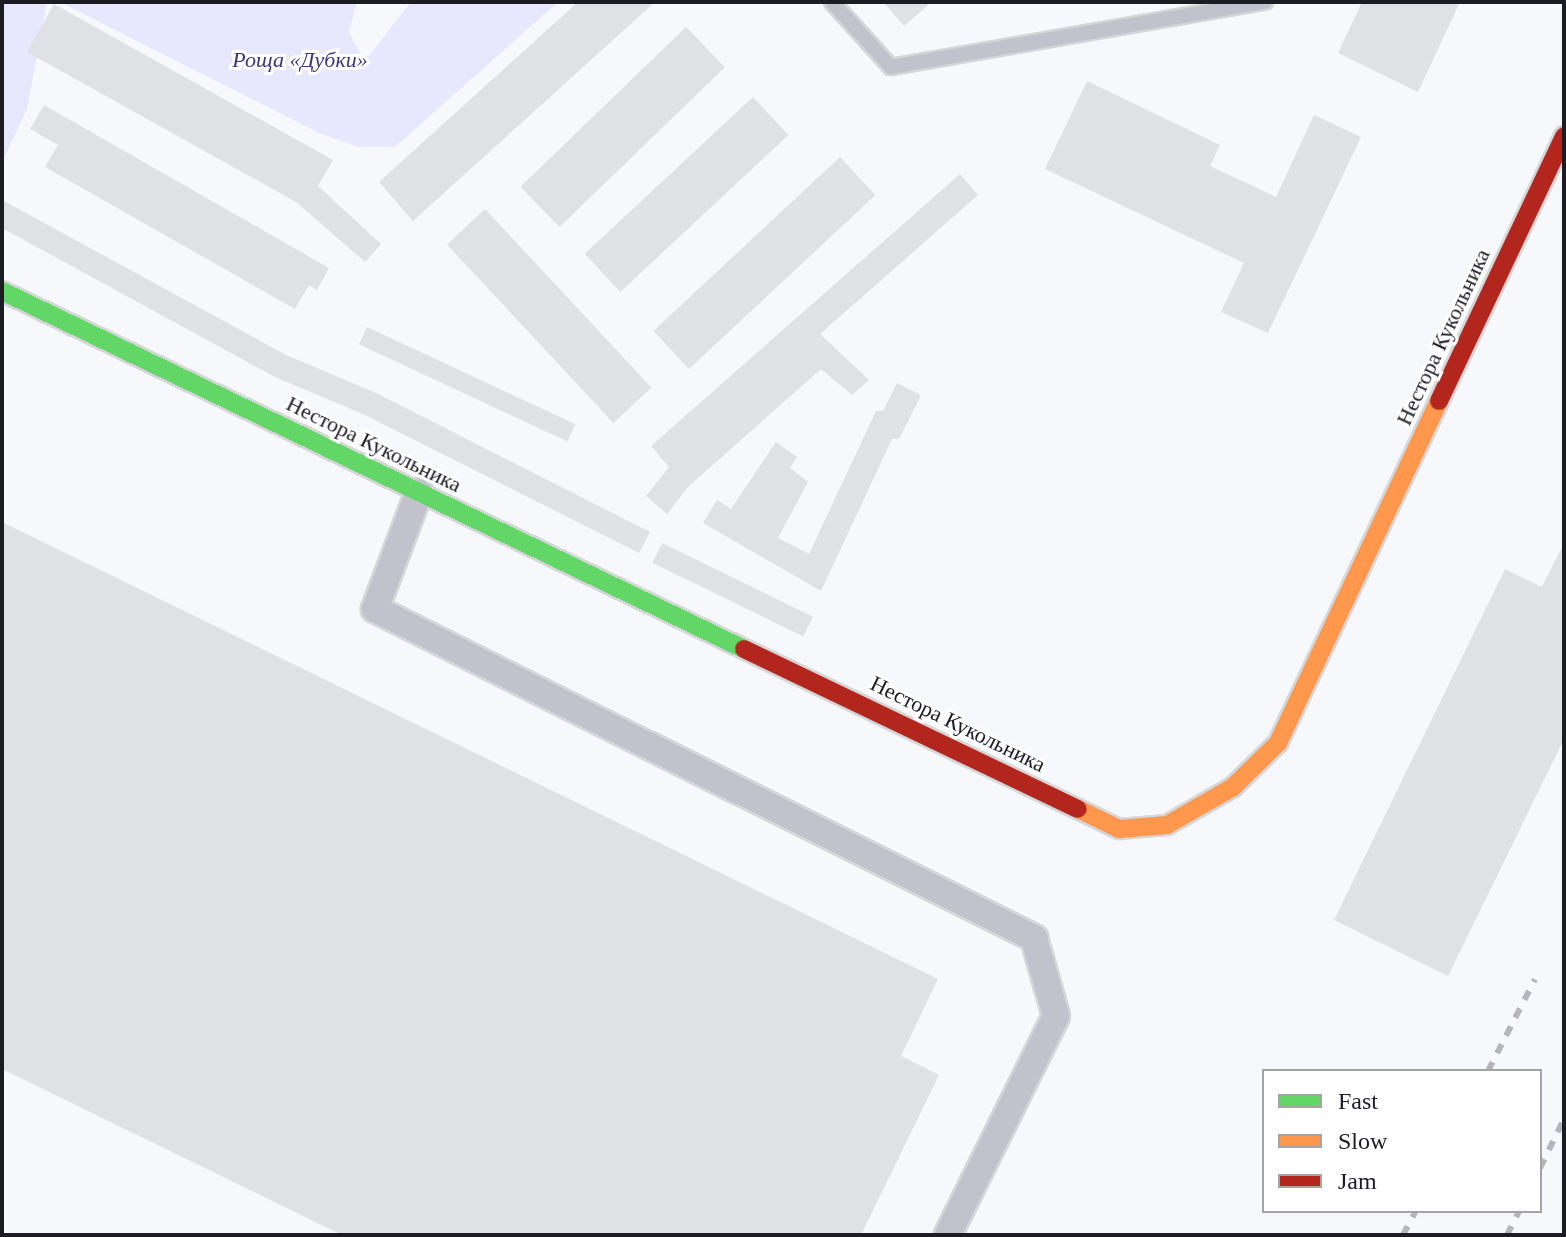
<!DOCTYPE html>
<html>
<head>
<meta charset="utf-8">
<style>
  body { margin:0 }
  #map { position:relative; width:1566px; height:1237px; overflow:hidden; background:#f7f8fc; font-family:Georgia,serif }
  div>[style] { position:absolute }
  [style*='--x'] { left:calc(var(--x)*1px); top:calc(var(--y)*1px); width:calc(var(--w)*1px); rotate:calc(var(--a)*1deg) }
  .green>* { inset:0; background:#e7e8fd }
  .building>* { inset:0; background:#e0e1e5; transform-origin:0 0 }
  .roads { filter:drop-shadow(2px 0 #d5d6d8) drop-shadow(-2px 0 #d5d6d8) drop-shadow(0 2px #d5d6d8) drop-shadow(0 -2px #d5d6d8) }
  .lane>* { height:14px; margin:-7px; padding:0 7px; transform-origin:7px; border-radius:7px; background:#c1c2cb }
  .street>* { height:26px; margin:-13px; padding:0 13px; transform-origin:13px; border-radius:13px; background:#c1c2cb }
  .fast>* { height:18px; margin:-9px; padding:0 9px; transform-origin:9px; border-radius:9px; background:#63d668 }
  .slow>* { height:18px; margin:-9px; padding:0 9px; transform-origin:9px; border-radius:9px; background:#ff974d }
  .jam>* { height:18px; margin:-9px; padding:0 9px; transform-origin:9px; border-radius:9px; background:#b3261e }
  .rail>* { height:6px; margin-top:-3px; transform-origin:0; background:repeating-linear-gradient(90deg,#b5b5bb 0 10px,transparent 0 20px) }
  span { translate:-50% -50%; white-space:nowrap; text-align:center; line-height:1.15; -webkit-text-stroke:6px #fff; paint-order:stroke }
  .park-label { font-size:22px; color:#3c367c; font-style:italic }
  .street-label { font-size:22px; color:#1c1c22 }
  .frame { position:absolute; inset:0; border:4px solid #1c1c22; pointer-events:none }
  .legend { position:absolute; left:1262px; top:1069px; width:280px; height:144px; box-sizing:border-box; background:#fff; border:2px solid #a4a4a7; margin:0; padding:10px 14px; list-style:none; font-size:24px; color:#1c1c22 }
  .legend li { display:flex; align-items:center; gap:16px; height:40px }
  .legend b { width:40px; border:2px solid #a4a4a7 }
</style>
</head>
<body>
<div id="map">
  <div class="green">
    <div style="clip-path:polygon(2px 2px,47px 2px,27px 109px,2px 162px)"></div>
    <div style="clip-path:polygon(60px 2px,357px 2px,349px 32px,364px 62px,411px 2px,558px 2px,395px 147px,358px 147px,319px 133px)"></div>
  </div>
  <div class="building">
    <div style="clip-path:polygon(578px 2px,655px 2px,413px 221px,379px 182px)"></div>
    <div style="clip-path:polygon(883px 2px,932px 2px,904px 26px)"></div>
    <div style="clip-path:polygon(1362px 2px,1460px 2px,1418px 92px,1338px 53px)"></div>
    <div style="clip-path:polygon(54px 4px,333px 160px,318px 186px,381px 244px,365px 262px,296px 202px,27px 52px)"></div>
    <div style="left:686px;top:27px;width:56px;height:230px;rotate:46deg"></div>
    <div style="clip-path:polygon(1087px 81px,1220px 145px,1210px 166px,1276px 197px,1314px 115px,1361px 137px,1268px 333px,1221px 312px,1244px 263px,1045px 169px)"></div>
    <div style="left:753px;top:97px;width:52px;height:230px;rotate:47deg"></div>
    <div style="clip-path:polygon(44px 105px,329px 268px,317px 290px,309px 285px,295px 309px,45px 167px,58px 145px,30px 129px)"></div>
    <div style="left:840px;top:157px;width:52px;height:255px;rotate:47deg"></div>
    <div style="clip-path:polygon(960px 174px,978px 195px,820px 334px,869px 380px,852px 395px,821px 369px,688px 487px,667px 514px,646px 496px,669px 467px,651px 446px)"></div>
    <div style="clip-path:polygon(4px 201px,286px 355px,376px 393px,650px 532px,639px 553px,365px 415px,275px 377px,2px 228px)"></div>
    <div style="left:485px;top:209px;width:244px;height:52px;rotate:47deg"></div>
    <div style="left:367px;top:327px;width:230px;height:19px;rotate:25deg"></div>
    <div style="clip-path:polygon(897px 383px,921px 395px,899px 439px,892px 439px,821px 591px,703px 523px,717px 500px,731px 509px,776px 442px,797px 457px,790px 468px,808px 482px,778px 538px,809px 554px,876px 411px,883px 411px)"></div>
    <div style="clip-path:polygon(2px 522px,938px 979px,901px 1056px,939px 1075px,861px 1235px,342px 1235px,2px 1069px)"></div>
    <div style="left:662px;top:543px;width:168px;height:22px;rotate:26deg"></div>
    <div style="clip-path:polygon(1564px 543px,1564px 739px,1448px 976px,1334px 920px,1505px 569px,1542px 587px)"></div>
  </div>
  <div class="roads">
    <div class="lane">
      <div style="--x:832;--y:2;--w:88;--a:47.8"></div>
      <div style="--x:891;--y:67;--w:380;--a:-9.9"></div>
    </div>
    <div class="street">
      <div style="--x:419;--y:492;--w:125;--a:110.6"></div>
      <div style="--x:375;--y:609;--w:737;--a:26.53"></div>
      <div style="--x:1034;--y:938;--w:81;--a:74.2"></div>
      <div style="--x:1056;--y:1016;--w:244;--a:116.3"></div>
    </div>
    <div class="fast">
      <div style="--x:2;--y:291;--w:824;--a:25.76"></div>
    </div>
    <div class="slow">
      <div style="--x:1078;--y:809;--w:46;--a:26"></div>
      <div style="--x:1119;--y:829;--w:48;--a:-4.8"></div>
      <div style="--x:1167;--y:825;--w:76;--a:-29.9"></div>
      <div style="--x:1233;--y:787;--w:63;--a:-44.4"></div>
      <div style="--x:1278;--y:743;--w:378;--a:-64.8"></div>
    </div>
    <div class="jam">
      <div style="--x:1439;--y:401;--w:293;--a:-64.7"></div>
      <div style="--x:744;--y:649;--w:370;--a:25.6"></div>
    </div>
  </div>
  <div class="rail">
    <div style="--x:1488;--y:1071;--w:103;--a:-62.9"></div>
    <div style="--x:1540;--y:1168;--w:55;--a:-63.9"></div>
    <div style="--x:1403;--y:1235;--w:27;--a:-62"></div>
    <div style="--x:1507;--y:1235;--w:27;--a:-63"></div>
  </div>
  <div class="park-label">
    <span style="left:300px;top:60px">Роща «Дубки»</span>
  </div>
  <div class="street-label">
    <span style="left:1443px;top:337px;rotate:-65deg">Нестора Кукольника</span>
    <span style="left:374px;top:444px;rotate:26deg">Нестора Кукольника</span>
    <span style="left:958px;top:724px;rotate:26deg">Нестора Кукольника</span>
  </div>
  <div class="frame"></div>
  <ul class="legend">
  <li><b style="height:10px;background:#63d668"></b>Fast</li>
  <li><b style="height:10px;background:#ff974d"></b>Slow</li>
  <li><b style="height:10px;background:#b3261e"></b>Jam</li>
  </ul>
</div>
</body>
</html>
